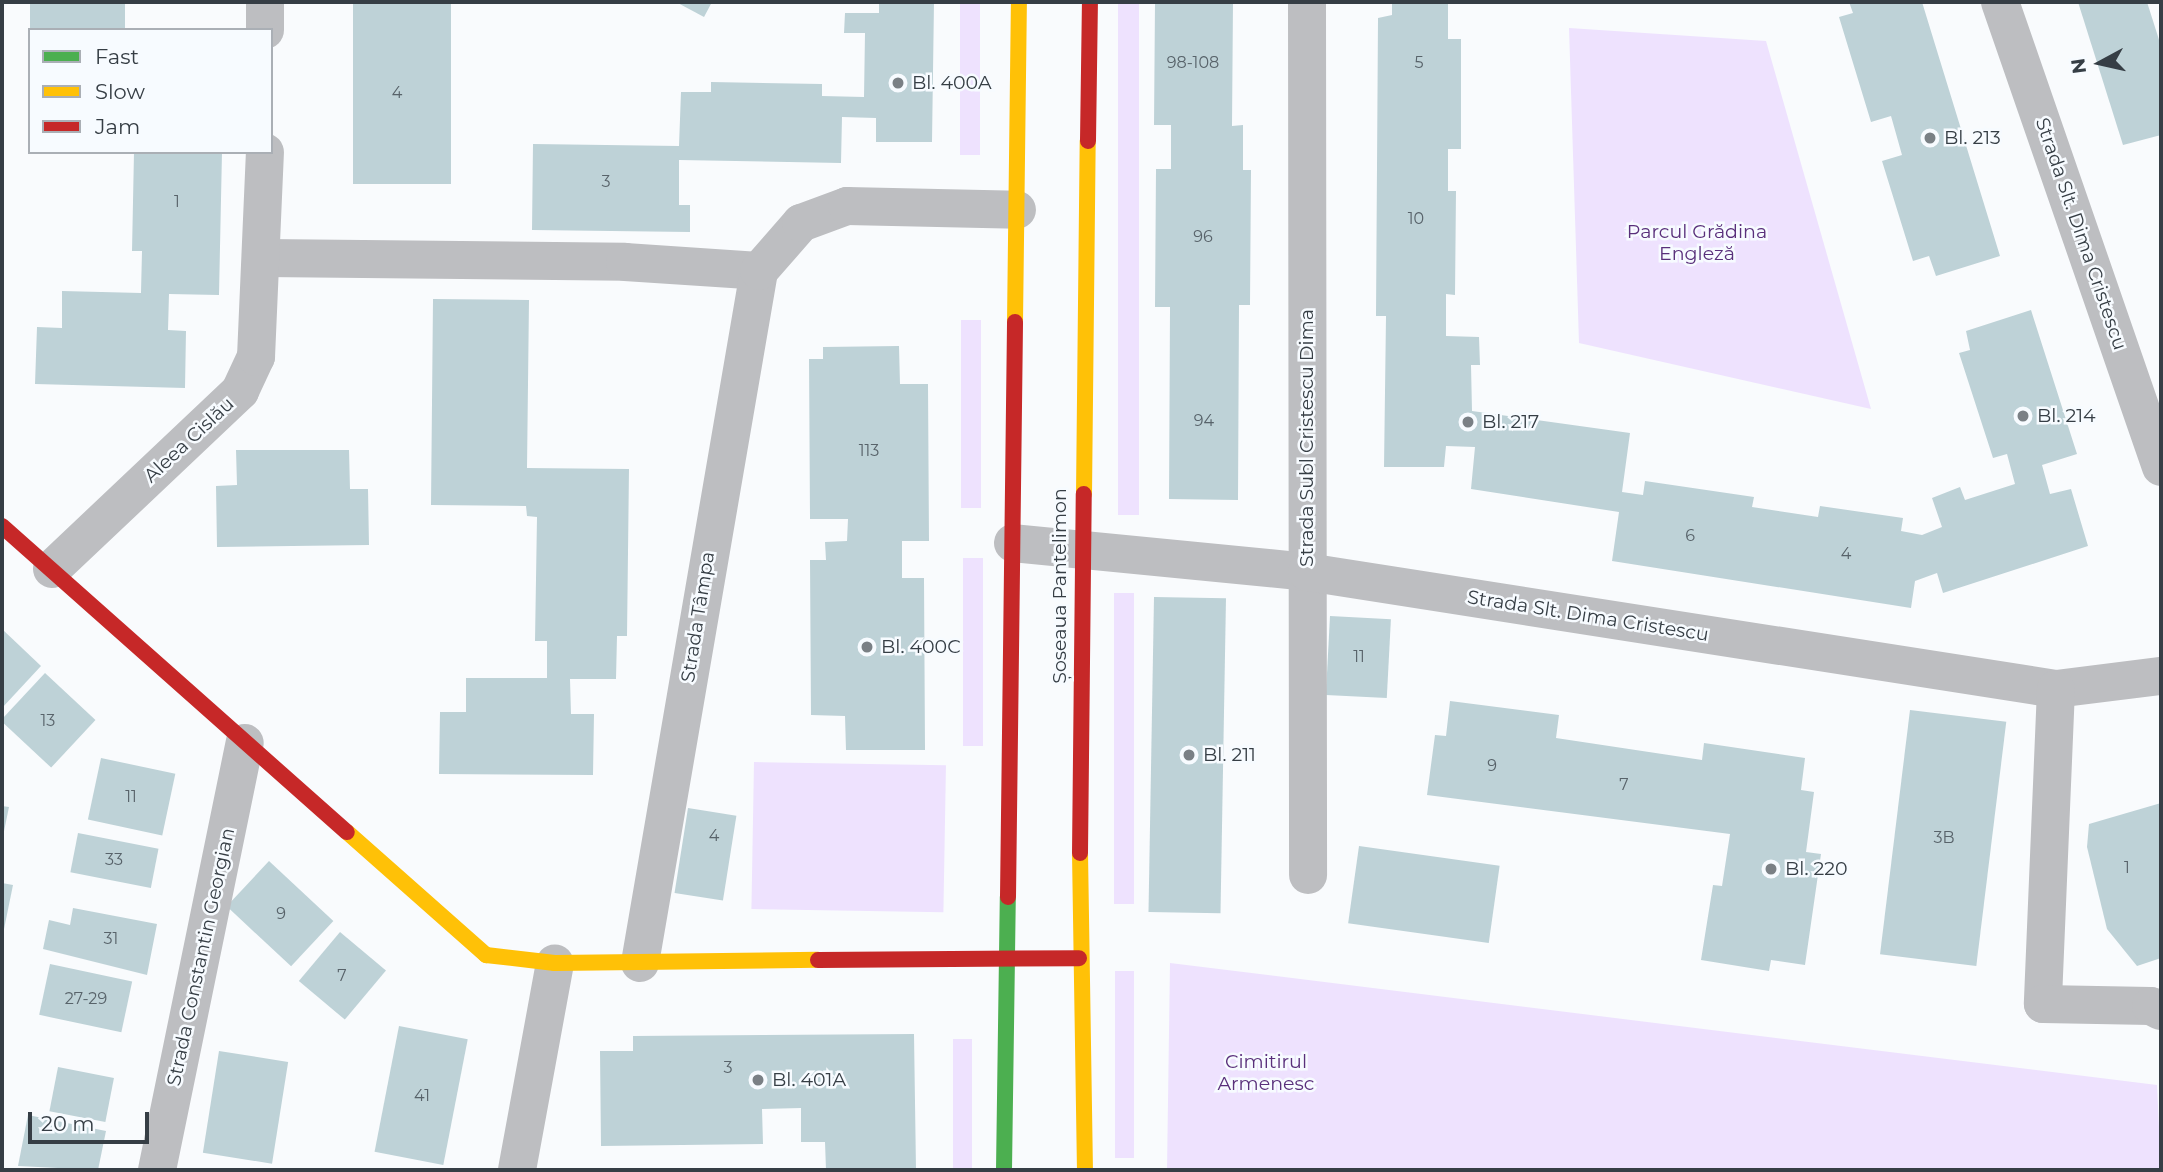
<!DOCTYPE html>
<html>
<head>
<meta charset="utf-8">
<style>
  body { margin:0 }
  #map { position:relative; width:2163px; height:1172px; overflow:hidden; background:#f9fbfd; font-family:Montserrat,sans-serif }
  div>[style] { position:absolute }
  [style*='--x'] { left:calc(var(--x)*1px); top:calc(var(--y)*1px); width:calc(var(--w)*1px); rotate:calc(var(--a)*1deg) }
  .green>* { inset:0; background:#eee2fe; transform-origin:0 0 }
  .building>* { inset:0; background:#bed2d7; transform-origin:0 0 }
  .street>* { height:38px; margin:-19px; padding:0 19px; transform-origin:19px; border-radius:19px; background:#bdbec1 }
  .fast>* { height:16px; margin:-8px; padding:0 8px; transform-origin:8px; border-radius:8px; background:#4caf50 }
  .slow>* { height:16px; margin:-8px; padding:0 8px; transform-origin:8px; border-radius:8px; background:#ffc107 }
  .jam>* { height:16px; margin:-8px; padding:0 8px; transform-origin:8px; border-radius:8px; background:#c62828 }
  .dots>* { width:19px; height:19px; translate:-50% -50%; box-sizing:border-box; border:4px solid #f7fbff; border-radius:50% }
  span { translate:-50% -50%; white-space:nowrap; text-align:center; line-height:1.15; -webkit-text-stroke:5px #f7fbff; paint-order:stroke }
  .number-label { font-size:16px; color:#58636a }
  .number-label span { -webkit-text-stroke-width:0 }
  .poi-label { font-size:19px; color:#363e45 }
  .left { translate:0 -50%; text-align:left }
  .park-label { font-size:19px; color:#592f7b }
  .street-label { font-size:19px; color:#363e45 }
  .frame { position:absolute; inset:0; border:4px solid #363e45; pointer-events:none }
  .legend { position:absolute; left:28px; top:28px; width:245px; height:126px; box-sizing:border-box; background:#f7fbff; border:2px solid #aaafb5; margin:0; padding:9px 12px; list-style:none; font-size:21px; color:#363e45 }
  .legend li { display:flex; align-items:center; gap:14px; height:35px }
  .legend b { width:35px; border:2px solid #aaafb5 }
  .north { position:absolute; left:2065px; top:28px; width:70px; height:70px; -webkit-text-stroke:5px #f7fbff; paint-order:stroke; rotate:262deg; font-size:19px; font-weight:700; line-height:28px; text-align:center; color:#363e45 }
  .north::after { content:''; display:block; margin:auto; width:24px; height:32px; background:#363e45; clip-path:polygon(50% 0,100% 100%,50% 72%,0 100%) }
  .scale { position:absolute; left:28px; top:1112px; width:121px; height:32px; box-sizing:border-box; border:4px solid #363e45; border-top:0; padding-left:9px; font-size:21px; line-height:24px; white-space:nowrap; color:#363e45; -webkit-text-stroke:5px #f7fbff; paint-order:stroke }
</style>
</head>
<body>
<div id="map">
  <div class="green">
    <div style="left:960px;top:2px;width:20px;height:153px"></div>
    <div style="left:1118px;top:2px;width:21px;height:513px"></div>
    <div style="clip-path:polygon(1569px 28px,1766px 41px,1871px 409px,1579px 343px)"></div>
    <div style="left:961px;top:320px;width:20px;height:188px"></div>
    <div style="left:963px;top:558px;width:20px;height:188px"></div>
    <div style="left:1114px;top:593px;width:20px;height:311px"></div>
    <div style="left:754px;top:762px;width:192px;height:147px;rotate:1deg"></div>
    <div style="clip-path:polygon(1170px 963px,2157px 1085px,2161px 1170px,1167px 1170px)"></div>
    <div style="left:1115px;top:971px;width:19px;height:187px"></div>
    <div style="left:953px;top:1039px;width:19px;height:131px"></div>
  </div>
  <div class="building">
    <div style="left:30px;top:2px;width:95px;height:28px"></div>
    <div style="left:353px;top:2px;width:98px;height:182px"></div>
    <div style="clip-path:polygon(676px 2px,712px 2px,704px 17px)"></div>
    <div style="clip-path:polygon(879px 2px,934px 2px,932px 142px,876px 142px,876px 118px,842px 117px,841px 163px,679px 160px,679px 205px,690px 205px,690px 232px,532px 230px,533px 144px,679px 146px,681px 92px,711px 92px,711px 82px,822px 84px,822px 96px,864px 97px,865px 33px,844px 33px,845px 13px,879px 13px)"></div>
    <div style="clip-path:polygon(1155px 2px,1233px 2px,1232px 126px,1243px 125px,1243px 170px,1251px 170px,1250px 305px,1239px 305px,1238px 500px,1169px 499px,1170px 307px,1155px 307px,1156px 169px,1171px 169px,1171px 125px,1154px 125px)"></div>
    <div style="clip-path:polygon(1392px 2px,1448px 2px,1448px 39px,1461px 39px,1461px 149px,1448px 149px,1448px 191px,1456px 191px,1455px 295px,1446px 294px,1446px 336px,1479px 337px,1480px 365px,1471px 365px,1472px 411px,1630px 433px,1622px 492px,1643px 495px,1645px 481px,1754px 497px,1752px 507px,1818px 517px,1820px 506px,1903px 518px,1901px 531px,1922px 535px,1942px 527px,1932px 498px,1960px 487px,1965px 500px,2015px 484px,2007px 454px,1993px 458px,1959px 353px,1970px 350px,1966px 331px,2031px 310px,2077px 454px,2042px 465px,2050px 494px,2071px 489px,2088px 546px,1943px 593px,1937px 573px,1915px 581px,1911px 608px,1612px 561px,1619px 512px,1471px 489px,1475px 447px,1446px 446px,1444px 467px,1384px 467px,1386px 316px,1376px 316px,1378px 18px,1392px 15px)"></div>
    <div style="clip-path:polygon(1849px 2px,1922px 2px,2000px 256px,1936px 276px,1929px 256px,1913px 261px,1882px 161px,1902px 155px,1891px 116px,1871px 122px,1839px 17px,1853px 13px)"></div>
    <div style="clip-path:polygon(2078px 2px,2147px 2px,2161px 46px,2161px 135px,2123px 145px)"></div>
    <div style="clip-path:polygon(134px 152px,222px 152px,219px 295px,169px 294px,168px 330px,186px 331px,185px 388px,35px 384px,37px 327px,62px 328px,62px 291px,141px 293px,142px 251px,132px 251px)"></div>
    <div style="clip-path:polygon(433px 299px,529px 300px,527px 468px,629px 469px,627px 636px,617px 636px,616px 679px,570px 679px,571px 714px,594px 714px,593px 775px,439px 774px,440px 712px,466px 712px,466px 678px,547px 678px,547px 641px,535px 641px,537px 517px,527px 516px,526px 506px,431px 505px)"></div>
    <div style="clip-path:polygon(899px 346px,900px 384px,928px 384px,929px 541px,902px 541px,902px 578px,924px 578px,925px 750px,846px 750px,845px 716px,811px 715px,810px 560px,826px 560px,825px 542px,847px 541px,848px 519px,810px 519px,809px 359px,823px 359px,823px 347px)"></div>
    <div style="clip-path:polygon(236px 450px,349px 450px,350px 489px,368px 489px,369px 545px,217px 547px,216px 486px,237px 485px)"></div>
    <div style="left:1154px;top:597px;width:72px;height:315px;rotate:1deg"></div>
    <div style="left:1330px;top:616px;width:61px;height:79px;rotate:3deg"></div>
    <div style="clip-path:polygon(2px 629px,41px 666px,2px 708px)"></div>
    <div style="left:45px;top:673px;width:69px;height:65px;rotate:43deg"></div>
    <div style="clip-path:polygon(1450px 701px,1559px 715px,1556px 738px,1702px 760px,1704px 743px,1805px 758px,1801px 790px,1814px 792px,1806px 852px,1821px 854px,1805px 965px,1771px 960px,1769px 971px,1701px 960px,1713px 885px,1722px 886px,1730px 834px,1427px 795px,1435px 735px,1446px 736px)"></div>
    <div style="left:1910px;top:710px;width:97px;height:246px;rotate:7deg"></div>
    <div style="left:101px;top:758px;width:76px;height:63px;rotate:12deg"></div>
    <div style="clip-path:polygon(2161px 803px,2161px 958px,2137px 966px,2107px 929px,2087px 847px,2089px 824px)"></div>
    <div style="clip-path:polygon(2px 806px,9px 807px,3px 836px,2px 836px)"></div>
    <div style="left:688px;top:808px;width:49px;height:86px;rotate:9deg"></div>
    <div style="left:78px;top:833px;width:82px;height:40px;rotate:11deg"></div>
    <div style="left:1359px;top:846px;width:142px;height:78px;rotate:8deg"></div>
    <div style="left:269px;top:861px;width:88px;height:62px;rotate:43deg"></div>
    <div style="clip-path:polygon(2px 883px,13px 885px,3px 934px,2px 934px)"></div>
    <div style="clip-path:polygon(73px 908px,157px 924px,147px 975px,43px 949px,49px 920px,70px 925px)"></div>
    <div style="left:340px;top:932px;width:60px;height:64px;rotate:40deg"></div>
    <div style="left:50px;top:964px;width:84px;height:52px;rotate:12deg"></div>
    <div style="left:399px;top:1026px;width:70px;height:128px;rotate:11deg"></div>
    <div style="clip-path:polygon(914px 1034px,916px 1170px,826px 1170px,825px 1142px,801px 1142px,801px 1108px,762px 1109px,763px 1144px,601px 1146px,600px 1051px,633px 1051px,633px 1036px)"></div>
    <div style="left:219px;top:1051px;width:70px;height:103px;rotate:9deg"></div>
    <div style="left:58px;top:1067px;width:57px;height:45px;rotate:11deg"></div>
    <div style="clip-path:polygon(28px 1115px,106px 1131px,98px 1170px,18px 1166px)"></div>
  </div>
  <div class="street">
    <div style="--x:265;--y:2;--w:28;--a:90"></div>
    <div style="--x:1307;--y:2;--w:873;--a:89.93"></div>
    <div style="--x:2000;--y:2;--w:492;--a:70.9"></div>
    <div style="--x:265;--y:258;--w:360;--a:0.6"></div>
    <div style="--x:625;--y:262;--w:134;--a:3.8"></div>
    <div style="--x:1013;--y:543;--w:295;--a:5.6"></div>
    <div style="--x:1307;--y:572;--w:758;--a:8.88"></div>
    <div style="--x:2056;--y:689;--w:106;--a:-7.1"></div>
    <div style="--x:52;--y:569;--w:259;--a:-43.4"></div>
    <div style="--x:240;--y:391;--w:38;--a:-65"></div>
    <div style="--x:256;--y:357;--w:205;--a:-87.5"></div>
    <div style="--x:2056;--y:689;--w:315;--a:92.4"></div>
    <div style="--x:2043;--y:1004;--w:108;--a:1.1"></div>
    <div style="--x:2151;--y:1006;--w:11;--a:27"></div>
    <div style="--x:640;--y:963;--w:702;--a:-80.24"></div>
    <div style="--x:759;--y:271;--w:64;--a:-48.8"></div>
    <div style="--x:801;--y:223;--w:49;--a:-20.3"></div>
    <div style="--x:847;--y:206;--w:170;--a:1.3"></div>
    <div style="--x:157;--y:1170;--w:436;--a:-78.4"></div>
    <div style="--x:517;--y:1170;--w:210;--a:-79.6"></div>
  </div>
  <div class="fast">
    <div style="--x:1004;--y:1170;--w:273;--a:-89.2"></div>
  </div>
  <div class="slow">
    <div style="--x:1015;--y:322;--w:320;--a:-89.3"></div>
    <div style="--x:1084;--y:494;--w:353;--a:-89.4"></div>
    <div style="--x:347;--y:832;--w:186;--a:41.5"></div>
    <div style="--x:486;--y:955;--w:69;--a:6.6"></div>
    <div style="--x:555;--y:963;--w:263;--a:-0.7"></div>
    <div style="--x:1080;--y:853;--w:317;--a:89.1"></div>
  </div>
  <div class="jam">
    <div style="--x:1088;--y:141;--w:139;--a:-89.2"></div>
    <div style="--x:2;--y:526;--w:461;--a:41.6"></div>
    <div style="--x:1080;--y:853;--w:359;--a:-89.4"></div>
    <div style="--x:1008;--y:897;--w:575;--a:-89.3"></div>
    <div style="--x:818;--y:960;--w:261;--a:-0.4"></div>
  </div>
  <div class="dots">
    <div style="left:898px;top:83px;background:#7a8085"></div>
    <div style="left:1930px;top:138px;background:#7a8085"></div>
    <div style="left:2023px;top:416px;background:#7a8085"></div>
    <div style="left:1468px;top:422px;background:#7a8085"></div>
    <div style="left:867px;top:647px;background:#7a8085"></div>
    <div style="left:1189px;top:755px;background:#7a8085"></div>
    <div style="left:1771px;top:869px;background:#7a8085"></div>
    <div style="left:758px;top:1080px;background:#7a8085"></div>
  </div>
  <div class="number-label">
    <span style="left:1193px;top:63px">98-108</span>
    <span style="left:1419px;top:63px">5</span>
    <span style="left:397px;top:93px">4</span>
    <span style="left:606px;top:182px">3</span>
    <span style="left:177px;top:202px">1</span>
    <span style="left:1416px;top:219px">10</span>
    <span style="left:1203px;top:237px">96</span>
    <span style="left:1204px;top:421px">94</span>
    <span style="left:869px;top:451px">113</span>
    <span style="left:1690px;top:536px">6</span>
    <span style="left:1846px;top:554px">4</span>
    <span style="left:1359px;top:657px">11</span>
    <span style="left:48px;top:721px">13</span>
    <span style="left:1492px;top:766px">9</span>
    <span style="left:1624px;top:785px">7</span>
    <span style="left:131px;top:797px">11</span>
    <span style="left:714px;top:836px">4</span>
    <span style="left:1944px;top:838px">3B</span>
    <span style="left:114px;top:860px">33</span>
    <span style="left:2127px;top:868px">1</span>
    <span style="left:281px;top:914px">9</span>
    <span style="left:111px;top:939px">31</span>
    <span style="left:342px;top:976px">7</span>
    <span style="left:86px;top:999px">27-29</span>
    <span style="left:728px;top:1068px">3</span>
    <span style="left:422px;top:1096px">41</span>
  </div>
  <div class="poi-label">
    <span class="left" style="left:912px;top:83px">Bl. 400A</span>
    <span class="left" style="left:1944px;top:138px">Bl. 213</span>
    <span class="left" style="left:2037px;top:416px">Bl. 214</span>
    <span class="left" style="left:1482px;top:422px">Bl. 217</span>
    <span class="left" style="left:881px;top:647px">Bl. 400C</span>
    <span class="left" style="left:1203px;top:755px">Bl. 211</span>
    <span class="left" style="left:1785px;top:869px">Bl. 220</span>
    <span class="left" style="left:772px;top:1080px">Bl. 401A</span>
  </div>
  <div class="park-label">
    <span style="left:1697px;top:243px">Parcul Grădina<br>Engleză</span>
    <span style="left:1266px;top:1073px">Cimitirul<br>Armenesc</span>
  </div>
  <div class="street-label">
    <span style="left:2081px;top:234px;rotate:71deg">Strada Slt. Dima Cristescu</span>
    <span style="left:1307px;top:438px;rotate:-90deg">Strada Subl Cristescu Dima</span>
    <span style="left:189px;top:440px;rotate:-43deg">Aleea Cislău</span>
    <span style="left:1060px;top:586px;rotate:-90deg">Șoseaua Pantelimon</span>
    <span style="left:1588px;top:616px;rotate:9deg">Strada Slt. Dima Cristescu</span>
    <span style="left:698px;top:617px;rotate:-81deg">Strada Tâmpa</span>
    <span style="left:201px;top:957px;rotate:-78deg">Strada Constantin Georgian</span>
  </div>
  <div class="frame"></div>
  <ul class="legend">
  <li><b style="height:9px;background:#4caf50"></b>Fast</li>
  <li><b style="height:9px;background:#ffc107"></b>Slow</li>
  <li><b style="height:9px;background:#c62828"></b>Jam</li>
  </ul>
  <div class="north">N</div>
  <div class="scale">20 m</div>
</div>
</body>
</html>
